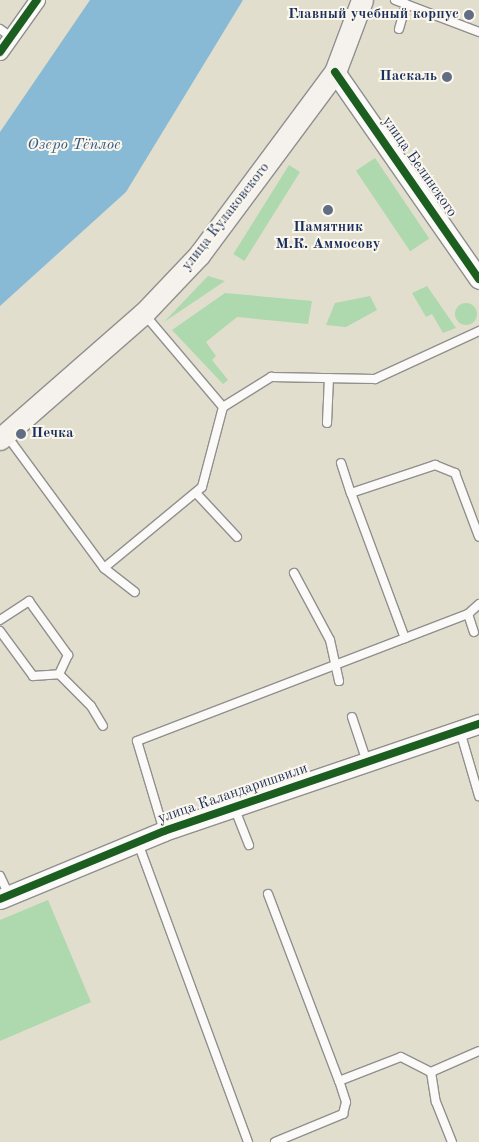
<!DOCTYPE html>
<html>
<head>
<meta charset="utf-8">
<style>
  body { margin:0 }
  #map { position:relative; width:479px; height:1142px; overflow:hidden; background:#e2decd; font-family:"Old Standard TT",serif }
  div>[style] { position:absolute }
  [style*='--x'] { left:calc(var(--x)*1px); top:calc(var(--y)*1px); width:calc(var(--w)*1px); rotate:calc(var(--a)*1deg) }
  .green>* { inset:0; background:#aed8ad; transform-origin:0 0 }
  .round { border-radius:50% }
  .water>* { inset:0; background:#88bad5 }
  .roads { filter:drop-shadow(1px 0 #8f908f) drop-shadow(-1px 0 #8f908f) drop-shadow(0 1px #8f908f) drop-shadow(0 -1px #8f908f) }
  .service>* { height:8px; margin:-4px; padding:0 4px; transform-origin:4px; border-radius:4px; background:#fbfaf8 }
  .minor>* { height:15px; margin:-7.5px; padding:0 7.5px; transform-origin:7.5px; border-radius:7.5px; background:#fbfaf8 }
  .tertiary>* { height:19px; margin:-9.5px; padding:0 9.5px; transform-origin:9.5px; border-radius:9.5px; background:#fbfaf8 }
  .secondary>* { height:21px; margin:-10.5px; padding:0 10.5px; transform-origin:10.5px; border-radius:10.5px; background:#f5f2ed }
  .cycleway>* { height:8px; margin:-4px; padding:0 4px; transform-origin:4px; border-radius:4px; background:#1b5e20 }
  .dots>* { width:14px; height:14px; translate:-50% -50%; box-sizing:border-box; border:2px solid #fbf7ec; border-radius:50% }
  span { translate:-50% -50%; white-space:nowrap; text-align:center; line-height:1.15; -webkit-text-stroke:4px #fbf7ec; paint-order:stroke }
  .poi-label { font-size:15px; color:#1b2f5e; font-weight:700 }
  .right { translate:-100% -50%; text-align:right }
  .left { translate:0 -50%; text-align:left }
  .street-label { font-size:15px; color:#1b2f5e }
  .water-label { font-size:16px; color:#345a89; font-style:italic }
</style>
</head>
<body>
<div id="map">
  <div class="green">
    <div style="left:375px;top:158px;width:97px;height:23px;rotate:56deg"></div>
    <div style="left:289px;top:165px;width:13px;height:105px;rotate:32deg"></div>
    <div style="clip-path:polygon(208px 276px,225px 281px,164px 322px)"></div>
    <div style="clip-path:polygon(427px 286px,456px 328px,443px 333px,432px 314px,426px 317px,412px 293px)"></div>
    <div style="clip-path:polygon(225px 293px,312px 301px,308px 324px,237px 317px,206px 342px,216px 356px,212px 360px,228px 380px,223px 384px,172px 330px)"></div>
    <div style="clip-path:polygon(370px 296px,377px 310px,346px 327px,326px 325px,335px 303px)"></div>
    <div class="round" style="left:455px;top:303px;width:22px;height:22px"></div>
    <div style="clip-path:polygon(48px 900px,91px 1002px,0 1041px,0 920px)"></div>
  </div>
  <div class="water">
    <div style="clip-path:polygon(90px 0,243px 0,126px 192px,0 306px,0 132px)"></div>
  </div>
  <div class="roads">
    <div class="service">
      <div style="--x:395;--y:0;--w:90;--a:20.9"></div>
      <div style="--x:0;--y:29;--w:14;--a:36"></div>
      <div style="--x:399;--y:29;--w:26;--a:-74"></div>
      <div style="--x:145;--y:315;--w:121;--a:49.7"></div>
      <div style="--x:327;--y:423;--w:45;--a:-87.5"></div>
      <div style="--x:7;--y:436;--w:164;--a:53.7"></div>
      <div style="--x:104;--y:568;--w:39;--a:38"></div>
      <div style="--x:341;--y:463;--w:32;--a:72"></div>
      <div style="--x:351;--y:493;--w:89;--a:-18.4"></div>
      <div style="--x:435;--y:465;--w:22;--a:22"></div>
      <div style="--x:455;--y:473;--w:68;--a:69.4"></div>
      <div style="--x:196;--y:493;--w:60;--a:47"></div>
      <div style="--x:351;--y:493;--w:155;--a:69.6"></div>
      <div style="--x:104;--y:568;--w:127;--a:-39.6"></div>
      <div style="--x:202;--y:487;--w:83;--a:-75.3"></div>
      <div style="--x:223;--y:407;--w:57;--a:-32"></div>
      <div style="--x:271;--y:377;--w:104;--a:1.1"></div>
      <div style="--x:375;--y:379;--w:115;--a:-24.8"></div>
      <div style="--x:294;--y:573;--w:76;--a:61.8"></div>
      <div style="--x:330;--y:640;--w:42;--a:77.6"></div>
      <div style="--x:468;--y:614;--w:19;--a:72"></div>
      <div style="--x:0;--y:620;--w:35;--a:-33"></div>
      <div style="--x:29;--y:601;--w:67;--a:54.2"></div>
      <div style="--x:68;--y:655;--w:21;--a:115"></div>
      <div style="--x:0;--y:631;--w:56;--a:53.7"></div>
      <div style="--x:33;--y:676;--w:26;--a:-4"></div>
      <div style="--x:59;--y:674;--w:45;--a:45"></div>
      <div style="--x:91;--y:706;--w:23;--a:59"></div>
      <div style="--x:352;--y:717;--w:47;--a:71.6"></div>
      <div style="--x:460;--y:731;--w:68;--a:73.7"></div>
      <div style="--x:234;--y:807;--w:41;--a:68.5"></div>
      <div style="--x:164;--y:831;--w:94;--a:-106.7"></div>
      <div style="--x:137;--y:741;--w:355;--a:-21"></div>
      <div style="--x:468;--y:614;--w:15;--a:-42"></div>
      <div style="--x:138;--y:843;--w:319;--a:69.8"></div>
      <div style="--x:0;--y:876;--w:21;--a:65"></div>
      <div style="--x:268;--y:894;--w:200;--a:69.2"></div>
      <div style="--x:339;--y:1081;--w:66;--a:-21.2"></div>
      <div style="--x:401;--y:1057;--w:34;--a:27"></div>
      <div style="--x:431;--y:1072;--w:52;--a:-23.6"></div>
      <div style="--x:431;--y:1072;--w:30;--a:81"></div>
      <div style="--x:436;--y:1102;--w:43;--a:68.2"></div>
      <div style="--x:275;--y:1142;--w:74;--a:-22.4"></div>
      <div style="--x:343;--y:1114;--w:12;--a:-76"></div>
      <div style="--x:346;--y:1102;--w:22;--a:-108"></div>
    </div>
    <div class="minor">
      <div style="--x:0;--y:52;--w:64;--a:-54.6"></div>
    </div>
    <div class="tertiary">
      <div style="--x:335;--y:72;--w:252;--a:55.2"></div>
      <div style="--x:0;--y:899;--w:178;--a:-22.5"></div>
      <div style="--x:164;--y:831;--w:333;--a:-18.8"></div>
    </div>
    <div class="secondary">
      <div style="--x:0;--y:439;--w:191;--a:-41.2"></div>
      <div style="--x:144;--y:313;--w:80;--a:-46.5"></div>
      <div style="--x:199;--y:255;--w:228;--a:-53.4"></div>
      <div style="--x:335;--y:72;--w:77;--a:-69.4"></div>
    </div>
  </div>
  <div class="cycleway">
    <div style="--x:0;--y:52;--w:64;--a:-54.6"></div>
    <div style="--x:335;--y:72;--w:252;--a:55.2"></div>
    <div style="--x:0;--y:899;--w:178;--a:-22.5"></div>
    <div style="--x:164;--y:831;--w:333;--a:-18.8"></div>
  </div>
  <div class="dots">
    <div style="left:469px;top:15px;background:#616c85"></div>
    <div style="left:447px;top:77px;background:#616c85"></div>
    <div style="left:328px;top:210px;background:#616c85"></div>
    <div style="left:21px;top:434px;background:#616c85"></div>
  </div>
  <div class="poi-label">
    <span class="right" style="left:459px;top:15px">Главный учебный корпус</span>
    <span class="right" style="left:437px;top:77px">Паскаль</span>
    <span style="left:328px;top:236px">Памятник<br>М.К. Аммосову</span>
    <span class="left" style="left:31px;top:434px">Печка</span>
  </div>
  <div class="street-label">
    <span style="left:419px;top:167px;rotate:55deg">улица Белинского</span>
    <span style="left:226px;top:217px;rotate:-52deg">улица Кулаковского</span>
    <span style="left:233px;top:794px;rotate:-19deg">улица Каландаришвили</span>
  </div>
  <div class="water-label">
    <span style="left:74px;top:145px">Озеро Тёплое</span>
  </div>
</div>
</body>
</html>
